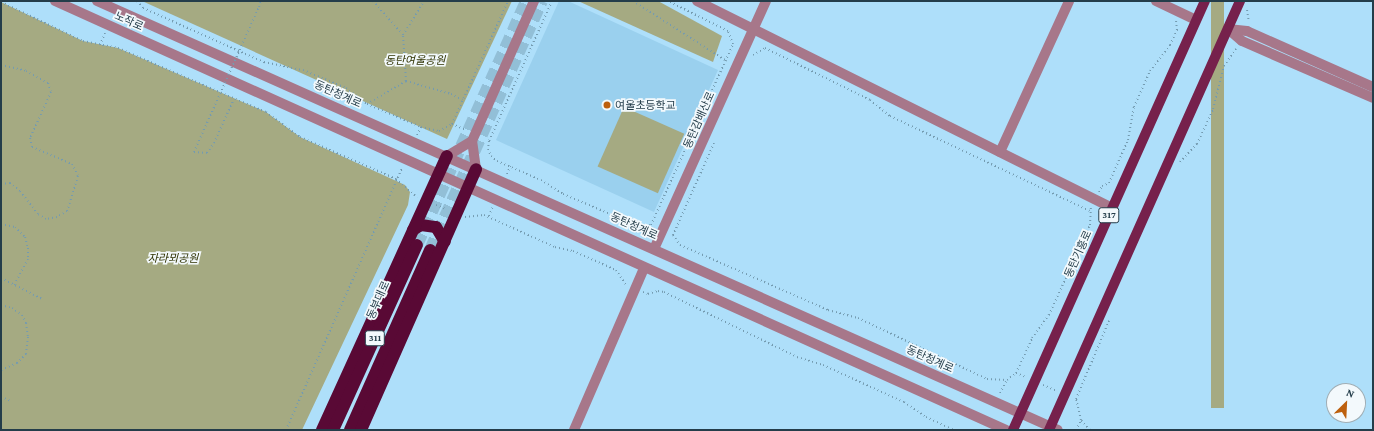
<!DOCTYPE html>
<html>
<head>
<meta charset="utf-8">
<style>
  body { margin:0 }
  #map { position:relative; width:1374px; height:431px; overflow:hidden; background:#aedffa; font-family:"Crimson Pro","Noto Sans KR",serif }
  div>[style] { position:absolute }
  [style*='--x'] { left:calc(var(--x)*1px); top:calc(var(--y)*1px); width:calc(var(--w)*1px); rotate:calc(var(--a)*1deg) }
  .built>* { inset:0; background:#9ad0ee }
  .green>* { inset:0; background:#a5aa82; transform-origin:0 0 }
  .highway-tunnel>* { height:12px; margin-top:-6px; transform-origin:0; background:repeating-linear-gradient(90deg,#92bfd7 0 12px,transparent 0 18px) }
  .path>* { height:2px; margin-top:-1px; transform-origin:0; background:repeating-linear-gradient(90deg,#749bb0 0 1px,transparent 0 4px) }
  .minor>* { height:10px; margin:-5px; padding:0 5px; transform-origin:5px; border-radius:5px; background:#a7778a }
  .major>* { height:10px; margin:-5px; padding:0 5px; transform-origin:5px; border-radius:5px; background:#76214c }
  .highway>* { height:12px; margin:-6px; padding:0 6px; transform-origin:6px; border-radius:6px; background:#590935 }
  .path-bridge>* { height:2px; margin-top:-1px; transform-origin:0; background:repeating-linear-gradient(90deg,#749bb0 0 1px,transparent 0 4px) }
  .dots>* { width:11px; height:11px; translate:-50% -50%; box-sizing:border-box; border:2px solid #f3f9fc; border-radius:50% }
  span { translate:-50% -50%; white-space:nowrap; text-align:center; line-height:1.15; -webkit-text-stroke:3.5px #f3f9fc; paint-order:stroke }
  .shield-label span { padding:1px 3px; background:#f3f9fc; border:1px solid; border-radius:3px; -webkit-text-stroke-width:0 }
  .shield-label { font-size:10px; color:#243d4a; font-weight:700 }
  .street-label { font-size:11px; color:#243d4a }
  .park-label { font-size:11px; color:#2f3200; font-style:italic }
  .poi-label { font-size:11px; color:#243d4a }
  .left { translate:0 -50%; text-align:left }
  .frame { position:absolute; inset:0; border:2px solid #243d4a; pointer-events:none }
  .north { position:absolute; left:1326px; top:383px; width:40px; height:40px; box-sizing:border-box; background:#f3f9fc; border:1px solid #a0aeb5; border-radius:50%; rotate:24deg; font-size:11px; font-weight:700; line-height:16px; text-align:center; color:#243d4a }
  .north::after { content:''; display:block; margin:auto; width:14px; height:18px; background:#bd600e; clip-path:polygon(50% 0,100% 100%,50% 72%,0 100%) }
</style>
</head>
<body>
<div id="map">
  <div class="built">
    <div style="clip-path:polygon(559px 1px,568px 1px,718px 70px,654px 212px,496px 140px)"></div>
  </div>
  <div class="green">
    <div style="clip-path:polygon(142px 1px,512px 1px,447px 139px)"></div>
    <div style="clip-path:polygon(578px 1px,658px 1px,722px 36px,713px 62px)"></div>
    <div style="left:1211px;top:1px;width:13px;height:407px"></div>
    <div style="clip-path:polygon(1px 2px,83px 41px,118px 48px,266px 112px,300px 137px,405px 185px,410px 192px,408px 205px,302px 430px,1px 430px)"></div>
    <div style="left:624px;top:107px;width:66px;height:65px;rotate:24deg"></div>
  </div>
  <div class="highway-tunnel">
    <div style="--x:417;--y:245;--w:267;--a:-65.9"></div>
    <div style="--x:430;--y:250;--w:273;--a:-65.8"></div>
  </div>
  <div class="path">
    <div style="--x:137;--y:1;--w:9;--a:49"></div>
    <div style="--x:143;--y:8;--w:133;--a:24.1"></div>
    <div style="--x:264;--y:62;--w:40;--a:12"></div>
    <div style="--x:303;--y:70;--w:47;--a:22.7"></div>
    <div style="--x:346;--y:88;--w:26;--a:37"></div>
    <div style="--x:367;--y:104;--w:59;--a:23.1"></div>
    <div style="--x:421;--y:127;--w:18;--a:13"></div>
    <div style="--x:439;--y:131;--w:15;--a:-28"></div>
    <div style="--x:452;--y:124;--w:135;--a:-65.5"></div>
    <div style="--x:373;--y:1;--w:45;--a:48.6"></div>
    <div style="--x:403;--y:35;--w:40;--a:-58"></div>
    <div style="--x:552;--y:1;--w:154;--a:114.2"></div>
    <div style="--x:489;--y:141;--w:8;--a:97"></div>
    <div style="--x:488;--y:149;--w:8;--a:67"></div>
    <div style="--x:491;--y:156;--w:8;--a:40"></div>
    <div style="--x:497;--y:161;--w:48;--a:23.4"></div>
    <div style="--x:541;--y:180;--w:26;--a:32"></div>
    <div style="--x:563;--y:194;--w:85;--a:22.9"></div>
    <div style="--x:641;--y:227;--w:10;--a:-11"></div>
    <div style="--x:651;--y:225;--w:199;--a:-65.6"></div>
    <div style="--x:733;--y:44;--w:14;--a:-111"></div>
    <div style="--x:728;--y:31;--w:67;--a:-153.4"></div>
    <div style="--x:633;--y:1;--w:109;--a:32.7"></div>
    <div style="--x:1;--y:2;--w:91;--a:25.4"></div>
    <div style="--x:83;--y:41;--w:36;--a:11"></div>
    <div style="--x:118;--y:48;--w:161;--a:23.4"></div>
    <div style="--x:266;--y:112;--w:42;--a:36.3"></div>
    <div style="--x:300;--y:137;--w:105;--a:23.6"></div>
    <div style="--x:396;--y:179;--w:28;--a:41"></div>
    <div style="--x:259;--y:7;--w:6;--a:-72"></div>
    <div style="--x:1247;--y:10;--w:12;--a:81"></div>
    <div style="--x:100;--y:45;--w:13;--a:-67"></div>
    <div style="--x:753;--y:55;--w:14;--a:-30"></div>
    <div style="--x:765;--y:48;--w:117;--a:26.3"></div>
    <div style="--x:870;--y:100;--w:26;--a:39"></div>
    <div style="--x:890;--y:116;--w:221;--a:25.4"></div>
    <div style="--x:1;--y:65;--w:26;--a:13"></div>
    <div style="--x:26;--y:71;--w:25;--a:29"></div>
    <div style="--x:48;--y:83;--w:9;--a:72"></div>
    <div style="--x:51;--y:92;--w:51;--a:114.5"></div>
    <div style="--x:30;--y:138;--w:9;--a:77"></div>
    <div style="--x:32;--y:147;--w:43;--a:23"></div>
    <div style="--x:72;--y:164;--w:13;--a:63"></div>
    <div style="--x:78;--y:176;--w:37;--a:107"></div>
    <div style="--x:67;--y:211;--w:12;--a:149"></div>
    <div style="--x:57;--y:217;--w:11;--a:170"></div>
    <div style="--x:46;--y:219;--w:9;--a:-148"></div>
    <div style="--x:38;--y:214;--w:29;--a:-128"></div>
    <div style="--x:20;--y:191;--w:13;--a:-141"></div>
    <div style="--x:10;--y:183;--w:9;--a:174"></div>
    <div style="--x:406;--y:81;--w:47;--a:16.1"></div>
    <div style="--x:451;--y:94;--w:13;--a:27"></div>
    <div style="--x:367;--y:104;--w:45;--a:-30.5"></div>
    <div style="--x:406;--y:81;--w:46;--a:-93.7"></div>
    <div style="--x:452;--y:124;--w:15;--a:23"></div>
    <div style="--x:417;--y:135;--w:9;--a:-63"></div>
    <div style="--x:714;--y:143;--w:101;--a:114"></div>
    <div style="--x:673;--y:235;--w:12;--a:55"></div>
    <div style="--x:680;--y:245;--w:162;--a:23.7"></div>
    <div style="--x:828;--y:310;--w:31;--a:15"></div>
    <div style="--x:858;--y:318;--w:143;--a:25.3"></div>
    <div style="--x:987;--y:379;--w:20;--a:3"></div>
    <div style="--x:1007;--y:380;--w:11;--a:-38"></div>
    <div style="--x:1016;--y:373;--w:38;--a:-65"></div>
    <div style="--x:1032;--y:338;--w:29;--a:-54"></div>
    <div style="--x:1049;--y:315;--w:99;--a:-65.5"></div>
    <div style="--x:1090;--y:225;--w:17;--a:-87"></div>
    <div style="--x:194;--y:152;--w:13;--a:4"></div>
    <div style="--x:207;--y:153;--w:12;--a:-55"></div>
    <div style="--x:214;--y:143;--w:48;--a:-65.6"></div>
    <div style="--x:1180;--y:162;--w:25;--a:-47"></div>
    <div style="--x:1197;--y:144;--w:38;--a:-65"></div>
    <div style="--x:1213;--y:109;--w:44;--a:-75.7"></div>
    <div style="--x:1224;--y:66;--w:21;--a:-55"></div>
    <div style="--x:507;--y:174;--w:9;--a:-69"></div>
    <div style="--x:1099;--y:192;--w:7;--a:-63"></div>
    <div style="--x:1102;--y:186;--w:8;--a:-23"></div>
    <div style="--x:1109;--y:183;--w:47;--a:-66.2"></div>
    <div style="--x:1128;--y:140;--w:34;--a:-80"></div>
    <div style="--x:1134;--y:107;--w:39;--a:-66"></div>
    <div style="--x:1150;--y:71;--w:33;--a:-52"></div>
    <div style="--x:1170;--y:45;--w:17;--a:-65"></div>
    <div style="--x:1177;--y:30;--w:10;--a:-96"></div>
    <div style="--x:436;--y:205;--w:11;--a:22"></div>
    <div style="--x:489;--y:216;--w:9;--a:-69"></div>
    <div style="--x:465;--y:217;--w:19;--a:-6"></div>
    <div style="--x:484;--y:215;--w:78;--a:24.3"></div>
    <div style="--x:555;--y:247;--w:18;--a:13"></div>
    <div style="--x:573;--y:251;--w:47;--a:23.8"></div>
    <div style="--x:616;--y:270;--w:18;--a:56"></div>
    <div style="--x:1;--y:224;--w:14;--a:12"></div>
    <div style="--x:15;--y:227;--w:14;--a:45"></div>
    <div style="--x:25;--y:237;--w:11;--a:75"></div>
    <div style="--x:28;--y:248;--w:11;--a:90"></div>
    <div style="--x:28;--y:259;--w:30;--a:118"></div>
    <div style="--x:1;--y:278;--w:46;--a:27.1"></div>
    <div style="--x:643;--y:292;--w:5;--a:22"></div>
    <div style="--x:648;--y:294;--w:10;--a:-17"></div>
    <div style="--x:658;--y:291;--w:6;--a:9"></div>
    <div style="--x:664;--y:292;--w:148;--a:26"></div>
    <div style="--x:797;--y:357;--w:27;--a:17"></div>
    <div style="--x:823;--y:365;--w:89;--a:24.6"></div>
    <div style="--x:904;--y:402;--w:27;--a:34"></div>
    <div style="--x:926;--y:417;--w:31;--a:25"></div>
    <div style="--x:1;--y:305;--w:11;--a:15"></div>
    <div style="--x:12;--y:308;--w:12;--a:35"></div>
    <div style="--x:22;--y:315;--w:9;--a:63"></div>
    <div style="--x:26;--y:323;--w:14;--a:82"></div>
    <div style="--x:28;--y:337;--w:17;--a:97"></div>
    <div style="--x:26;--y:354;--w:13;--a:135"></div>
    <div style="--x:17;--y:363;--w:17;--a:156"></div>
    <div style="--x:1016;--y:373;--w:11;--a:22"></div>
    <div style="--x:1043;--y:385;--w:15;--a:23"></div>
    <div style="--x:1000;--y:393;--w:15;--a:-62"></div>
    <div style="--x:1;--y:397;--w:9;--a:21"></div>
    <div style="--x:286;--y:430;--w:287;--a:-66.1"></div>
    <div style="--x:1076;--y:430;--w:11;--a:-63"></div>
    <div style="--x:1090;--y:430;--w:13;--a:-132"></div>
    <div style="--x:1081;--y:420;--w:22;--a:-103"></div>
    <div style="--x:1076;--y:399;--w:85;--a:-67.1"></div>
  </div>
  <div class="minor">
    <div style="--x:55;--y:1;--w:1043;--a:24.28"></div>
    <div style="--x:97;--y:1;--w:1052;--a:24.06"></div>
    <div style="--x:697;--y:1;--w:464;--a:26.5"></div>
    <div style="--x:1156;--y:1;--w:44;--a:25.4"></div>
    <div style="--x:1228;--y:29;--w:18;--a:41"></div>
    <div style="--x:1242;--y:41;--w:143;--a:23.5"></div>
    <div style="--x:1228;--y:29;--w:19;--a:6"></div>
    <div style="--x:1247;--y:31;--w:138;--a:24"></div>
    <div style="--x:1000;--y:152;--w:166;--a:-65.4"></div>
    <div style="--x:447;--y:156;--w:29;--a:-31"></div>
    <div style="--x:476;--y:169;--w:28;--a:-98"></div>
    <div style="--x:472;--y:141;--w:153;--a:-66.1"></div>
    <div style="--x:654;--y:249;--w:272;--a:-65.7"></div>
    <div style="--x:574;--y:430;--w:176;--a:-66.6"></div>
  </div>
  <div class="major">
    <div style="--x:1013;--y:430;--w:470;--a:-65.9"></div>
    <div style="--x:1049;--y:430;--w:470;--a:-66"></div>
  </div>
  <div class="highway">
    <div style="--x:413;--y:230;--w:9;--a:-32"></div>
    <div style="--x:421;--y:225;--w:15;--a:8"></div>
    <div style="--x:436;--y:227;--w:17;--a:59"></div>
    <div style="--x:322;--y:430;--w:301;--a:-65.5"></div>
    <div style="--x:333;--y:430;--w:203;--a:-65.6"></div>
    <div style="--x:350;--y:430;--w:197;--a:-66"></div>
    <div style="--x:361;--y:430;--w:285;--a:-66.2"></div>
  </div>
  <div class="path-bridge">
    <div style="--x:194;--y:152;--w:159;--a:-65.9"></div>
  </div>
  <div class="dots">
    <div style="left:607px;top:105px;background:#bd600e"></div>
  </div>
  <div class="shield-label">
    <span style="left:1109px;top:215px">317</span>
    <span style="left:375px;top:338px">311</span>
  </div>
  <div class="street-label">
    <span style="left:129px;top:21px;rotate:24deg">노작로</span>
    <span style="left:338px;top:94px;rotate:24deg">동탄청계로</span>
    <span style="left:699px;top:120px;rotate:-66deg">동탄감배산로</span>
    <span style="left:634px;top:226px;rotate:24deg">동탄청계로</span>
    <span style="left:1078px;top:254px;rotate:-66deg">동탄기흥로</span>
    <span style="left:378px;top:300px;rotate:-66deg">동부대로</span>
    <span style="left:930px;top:359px;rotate:24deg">동탄청계로</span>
  </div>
  <div class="park-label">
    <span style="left:415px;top:60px">동탄여울공원</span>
    <span style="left:173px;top:258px">자라뫼공원</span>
  </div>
  <div class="poi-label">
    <span class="left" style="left:615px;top:105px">여울초등학교</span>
  </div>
  <div class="frame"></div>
  <div class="north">N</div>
</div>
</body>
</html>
